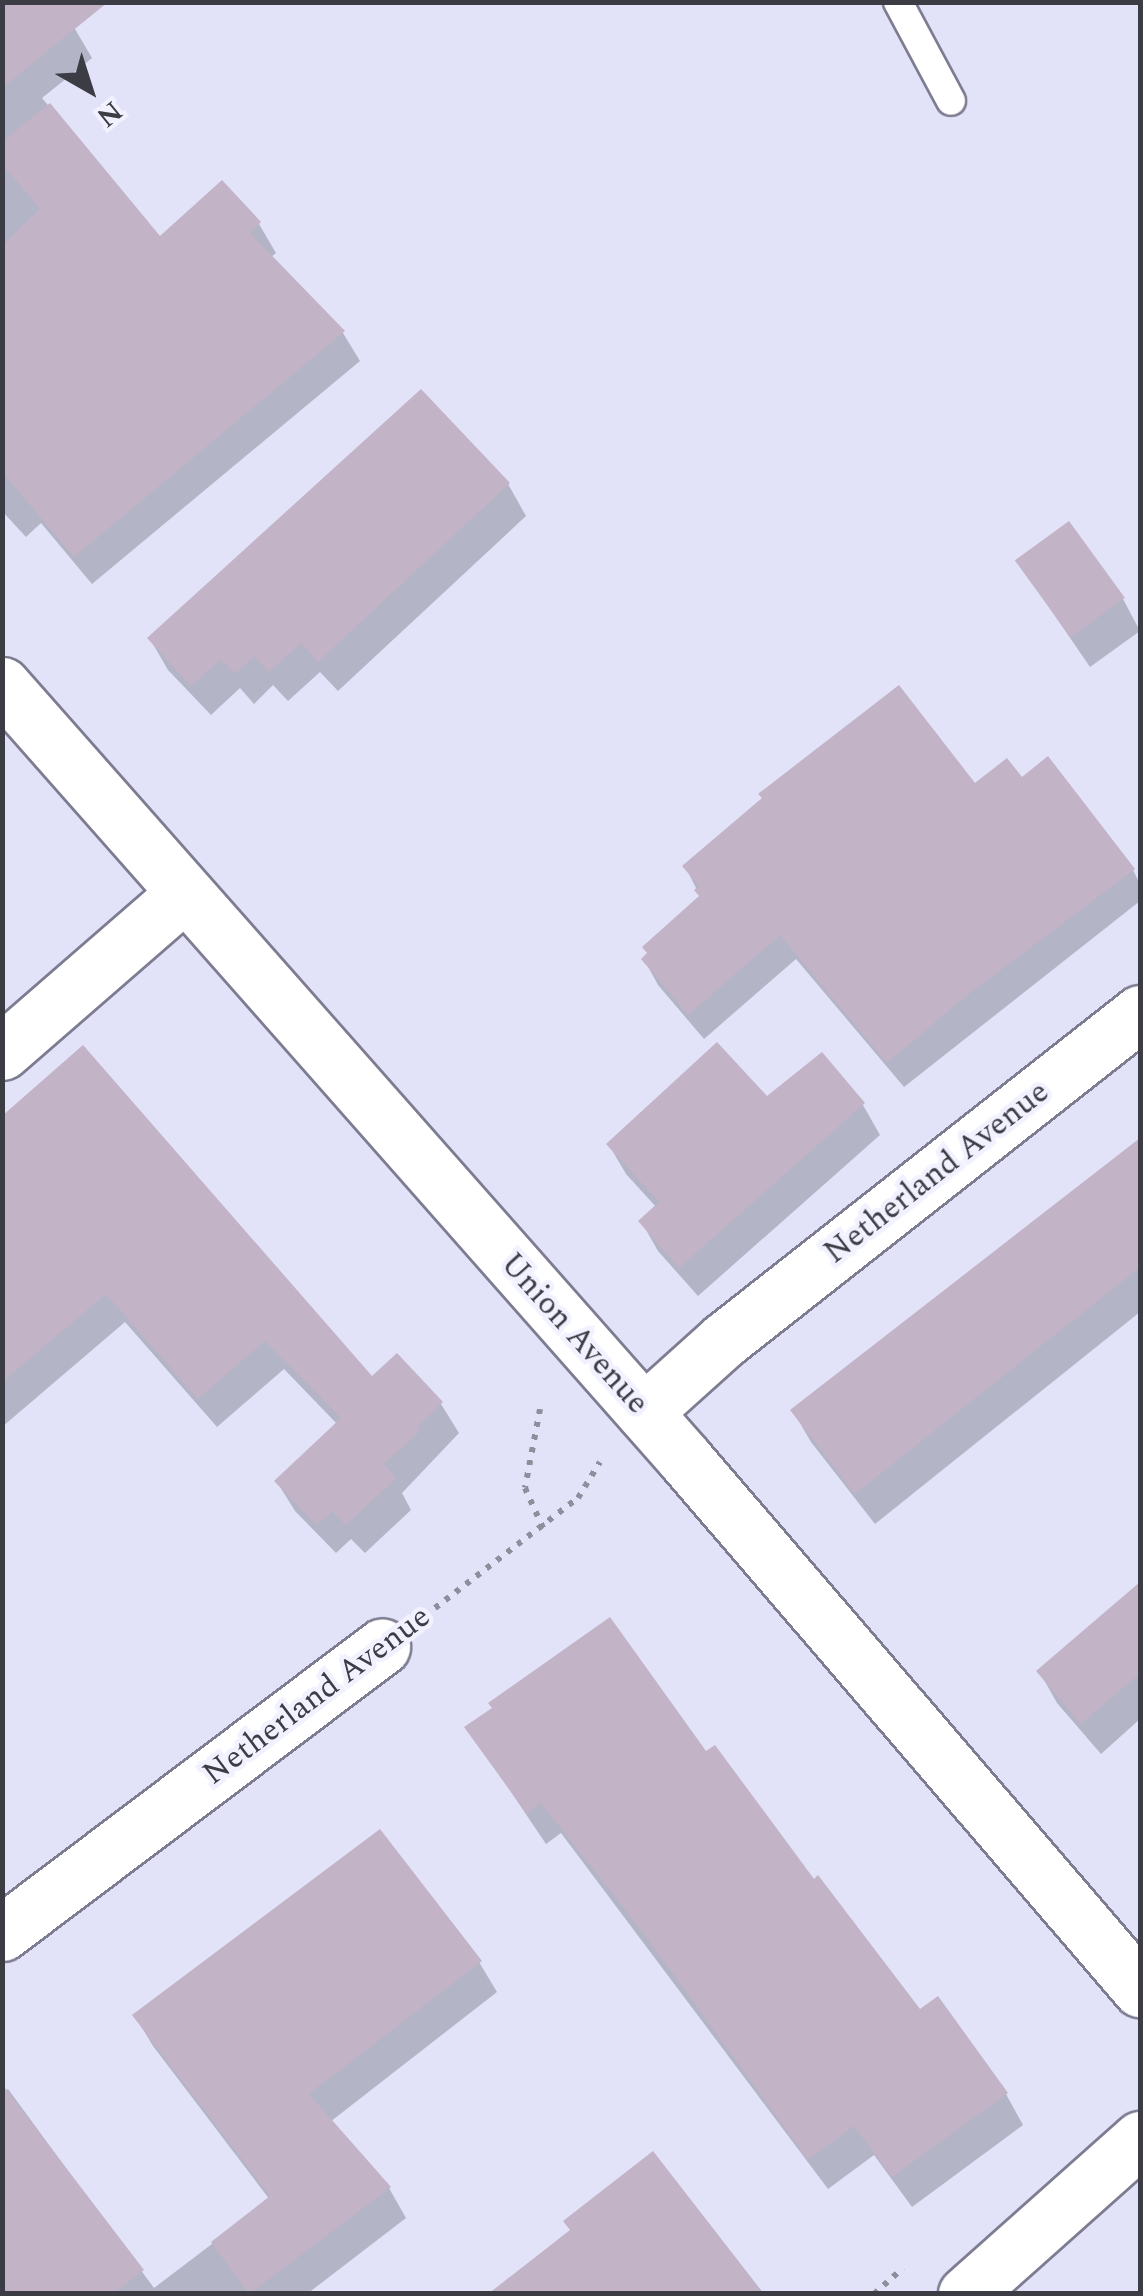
<!DOCTYPE html>
<html>
<head>
<meta charset="utf-8">
<style>
  body { margin:0 }
  #map { position:relative; width:1143px; height:2296px; overflow:hidden; background:#e2e2f9; font-family:Spectral,serif }
  div>[style] { position:absolute }
  [style*='--x'] { left:calc(var(--x)*1px); top:calc(var(--y)*1px); width:calc(var(--w)*1px); rotate:calc(var(--a)*1deg) }
  .shadow>* { inset:0; background:#0003 }
  .building>* { inset:0; background:#c2b3c7; transform-origin:0 0 }
  .path>* { height:6px; margin-top:-3px; transform-origin:0; background:repeating-linear-gradient(90deg,#8e8e9d 0 5px,transparent 0 13px) }
  .roads { filter:drop-shadow(2px 0 #7d7c91) drop-shadow(-2px 0 #7d7c91) drop-shadow(0 2px #7d7c91) drop-shadow(0 -2px #7d7c91) }
  .service>* { height:28px; margin:-14px; padding:0 14px; transform-origin:14px; border-radius:14px; background:#fff }
  .minor>* { height:55px; margin:-27.5px; padding:0 27.5px; transform-origin:27.5px; border-radius:27.5px; background:#fff }
  span { translate:-50% -50%; white-space:nowrap; text-align:center; line-height:1.15; -webkit-text-stroke:9px #f1f1ff; paint-order:stroke }
  .street-label { font-size:32px; color:#3c3c45 }
  .frame { position:absolute; inset:0; border:5px solid #3c3c45; pointer-events:none }
  .north { position:absolute; left:40px; top:40px; width:100px; height:100px; -webkit-text-stroke:8px #f1f1ff; paint-order:stroke; rotate:141deg; font-size:28px; font-weight:700; line-height:40px; text-align:center; color:#3c3c45 }
  .north::after { content:''; display:block; margin:auto; width:35px; height:45px; background:#3c3c45; clip-path:polygon(50% 0,100% 100%,50% 72%,0 100%) }
</style>
</head>
<body>
<div id="map">
  <div class="shadow">
    <div style="clip-path:polygon(2px 2px,53px 2px,75px 29px,92px 58px,42px 98px,160px 239px,222px 183px,259px 224px,276px 253px,270px 258px,343px 333px,360px 361px,92px 584px,41px 523px,26px 537px,2px 511px)"></div>
    <div style="clip-path:polygon(508px 484px,526px 516px,338px 691px,320px 672px,288px 701px,273px 685px,254px 704px,240px 688px,211px 715px,168px 670px,150px 639px)"></div>
    <div style="clip-path:polygon(1018px 562px,1123px 599px,1140px 631px,1090px 667px)"></div>
    <div style="clip-path:polygon(1022px 781px,1133px 870px,1140px 884px,1140px 901px,904px 1087px,796px 959px,704px 1039px,658px 985px,644px 959px,701px 898px,685px 866px,974px 786px)"></div>
    <div style="clip-path:polygon(863px 1105px,880px 1135px,698px 1296px,658px 1251px,641px 1221px,657px 1208px,626px 1174px,609px 1145px)"></div>
    <div style="clip-path:polygon(1121px 1156px,1140px 1181px,1140px 1312px,875px 1524px,811px 1442px,793px 1411px)"></div>
    <div style="clip-path:polygon(2px 1192px,372px 1380px,397px 1356px,441px 1404px,459px 1433px,402px 1493px,411px 1510px,365px 1553px,351px 1539px,336px 1553px,295px 1511px,277px 1482px,338px 1425px,284px 1369px,217px 1427px,125px 1322px,2px 1427px)"></div>
    <div style="clip-path:polygon(1140px 1585px,1140px 1719px,1101px 1754px,1057px 1703px,1039px 1671px)"></div>
    <div style="clip-path:polygon(468px 1728px,706px 1755px,919px 2013px,1006px 2094px,1023px 2125px,912px 2207px,874px 2155px,828px 2189px,561px 1833px,546px 1844px)"></div>
    <div style="clip-path:polygon(479px 1962px,497px 1992px,330px 2122px,389px 2188px,406px 2218px,307px 2294px,2px 2294px,2px 2093px,8px 2089px,154px 2288px,270px 2200px,153px 2046px,135px 2016px)"></div>
  </div>
  <div class="building">
    <div style="clip-path:polygon(2px 2px,108px 2px,2px 88px)"></div>
    <div style="clip-path:polygon(50px 103px,160px 236px,222px 180px,261px 222px,250px 233px,345px 331px,74px 557px,2px 472px,2px 246px,40px 209px,2px 164px,2px 142px)"></div>
    <div style="clip-path:polygon(421px 389px,510px 483px,318px 662px,301px 643px,269px 672px,254px 656px,235px 674px,221px 659px,191px 686px,147px 638px)"></div>
    <div style="left:1069px;top:521px;width:95px;height:67px;rotate:54deg"></div>
    <div style="clip-path:polygon(899px 685px,975px 783px,1007px 758px,1022px 777px,1048px 756px,1135px 869px,966px 996px,887px 1063px,780px 935px,688px 1015px,641px 959px,647px 953px,642px 947px,699px 896px,694px 890px,699px 886px,682px 866px,762px 798px,758px 794px)"></div>
    <div style="clip-path:polygon(717px 1042px,767px 1096px,822px 1052px,865px 1103px,679px 1268px,638px 1221px,659px 1202px,606px 1144px)"></div>
    <div style="clip-path:polygon(83px 1045px,372px 1376px,397px 1353px,443px 1402px,417px 1427px,420px 1431px,385px 1463px,381px 1461px,396px 1478px,346px 1525px,332px 1511px,317px 1525px,274px 1481px,341px 1418px,265px 1341px,198px 1399px,106px 1294px,2px 1382px,2px 1116px)"></div>
    <div style="clip-path:polygon(1140px 1138px,1140px 1267px,855px 1494px,790px 1410px)"></div>
    <div style="clip-path:polygon(1140px 1582px,1140px 1673px,1081px 1724px,1036px 1671px)"></div>
    <div style="clip-path:polygon(610px 1617px,706px 1751px,715px 1745px,814px 1879px,818px 1875px,920px 2009px,938px 1996px,1008px 2093px,892px 2177px,854px 2126px,808px 2160px,645px 1935px,541px 1803px,527px 1814px,464px 1727px,492px 1708px,488px 1703px)"></div>
    <div style="clip-path:polygon(380px 1829px,482px 1961px,309px 2094px,391px 2187px,249px 2294px,211px 2242px,270px 2196px,132px 2015px)"></div>
    <div style="clip-path:polygon(2px 2084px,144px 2270px,113px 2294px,2px 2294px)"></div>
    <div style="clip-path:polygon(653px 2151px,764px 2294px,488px 2294px,570px 2230px,563px 2221px)"></div>
  </div>
  <div class="path">
    <div style="--x:540;--y:1409;--w:80;--a:100.8"></div>
    <div style="--x:525;--y:1488;--w:44;--a:65.8"></div>
    <div style="--x:435;--y:1608;--w:180;--a:-37.6"></div>
    <div style="--x:578;--y:1498;--w:42;--a:-58.6"></div>
    <div style="--x:874;--y:2294;--w:39;--a:-42"></div>
  </div>
  <div class="roads">
    <div class="service">
      <div style="--x:898;--y:2;--w:112;--a:61.8"></div>
    </div>
    <div class="minor">
      <div style="--x:2;--y:685;--w:1032;--a:48.57"></div>
      <div style="--x:685;--y:1459;--w:699;--a:49.35"></div>
      <div style="--x:2;--y:1052;--w:242;--a:-41"></div>
      <div style="--x:644;--y:1412;--w:108;--a:-42"></div>
      <div style="--x:724;--y:1340;--w:529;--a:-38.17"></div>
      <div style="--x:2;--y:1933;--w:476;--a:-37"></div>
      <div style="--x:966;--y:2294;--w:233;--a:-41.7"></div>
    </div>
  </div>
  <div class="street-label">
    <span style="left:937px;top:1173px;rotate:-38deg">Netherland Avenue</span>
    <span style="left:574px;top:1334px;rotate:48deg">Union Avenue</span>
    <span style="left:317px;top:1696px;rotate:-37deg">Netherland Avenue</span>
  </div>
  <div class="frame"></div>
  <div class="north">N</div>
</div>
</body>
</html>
